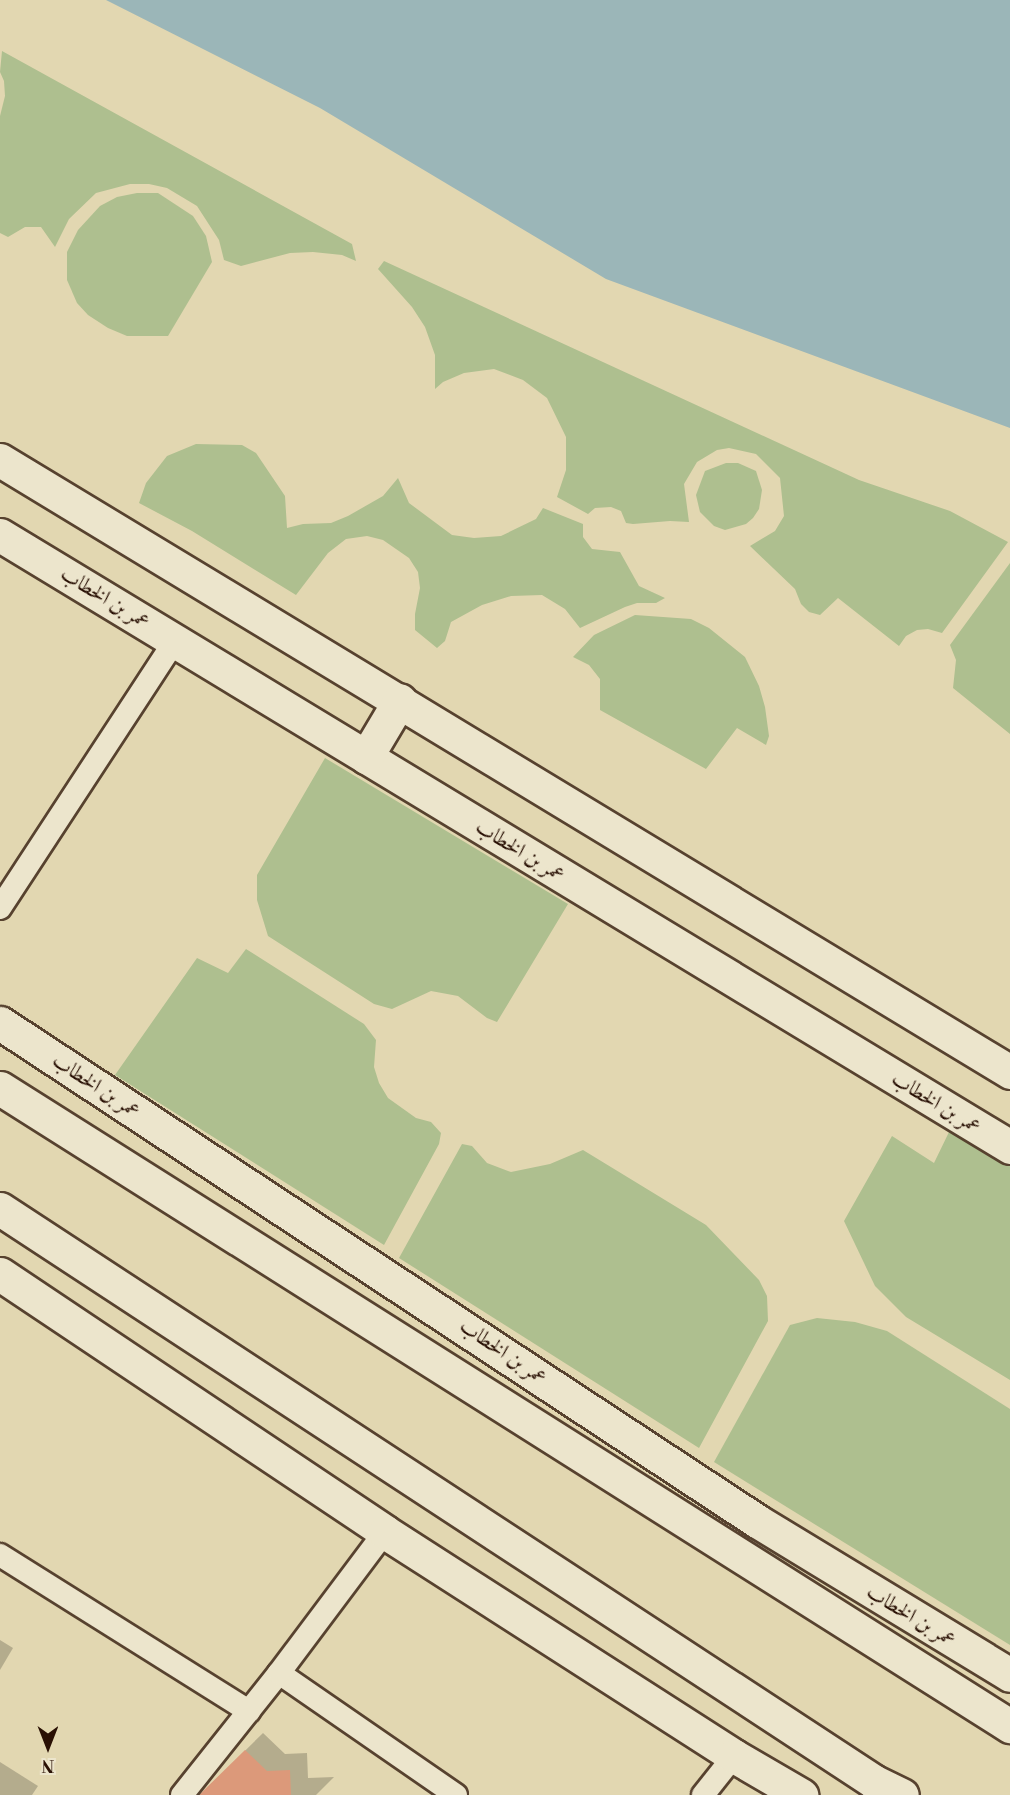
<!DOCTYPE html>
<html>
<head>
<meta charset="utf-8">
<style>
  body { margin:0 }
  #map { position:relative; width:1010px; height:1795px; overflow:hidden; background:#e2d7b1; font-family:"Libre Bodoni",Amiri,serif }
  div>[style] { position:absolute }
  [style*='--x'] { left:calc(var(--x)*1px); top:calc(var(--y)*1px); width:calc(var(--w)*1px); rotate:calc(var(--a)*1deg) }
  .green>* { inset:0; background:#aebf8f }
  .water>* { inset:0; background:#9bb6b8 }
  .shadow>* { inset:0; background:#0003 }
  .building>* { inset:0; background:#dc997a }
  .roads { filter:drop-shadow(2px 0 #57422f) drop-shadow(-2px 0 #57422f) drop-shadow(0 2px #57422f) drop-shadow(0 -2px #57422f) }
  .street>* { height:22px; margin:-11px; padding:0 11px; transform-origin:11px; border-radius:11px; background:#ece5cc }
  .secondary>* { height:33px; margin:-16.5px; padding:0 16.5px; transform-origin:16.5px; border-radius:16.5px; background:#ece5cc }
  span { translate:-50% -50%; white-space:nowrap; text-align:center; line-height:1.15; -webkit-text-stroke:4.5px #ece5cc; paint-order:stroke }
  .street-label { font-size:21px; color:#291004 }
  .north { position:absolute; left:18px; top:1717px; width:60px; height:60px; -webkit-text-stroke:4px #ece5cc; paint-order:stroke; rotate:180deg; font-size:16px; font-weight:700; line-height:24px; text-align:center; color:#291004 }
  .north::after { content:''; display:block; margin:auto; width:21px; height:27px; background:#291004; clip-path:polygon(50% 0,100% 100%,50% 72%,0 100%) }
</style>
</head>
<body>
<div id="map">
  <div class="green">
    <div style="clip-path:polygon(2px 51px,352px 244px,356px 261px,342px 255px,313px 252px,290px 253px,241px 266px,224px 260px,219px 240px,197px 206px,167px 188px,149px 184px,130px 184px,96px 193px,69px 219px,55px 247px,41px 227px,25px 227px,8px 237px,0 233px,0 116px,5px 96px,4px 81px,0 72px)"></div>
    <div style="clip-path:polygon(137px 193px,158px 193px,193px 216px,206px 236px,212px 262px,168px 336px,127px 336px,108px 328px,88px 315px,77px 303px,67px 280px,67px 252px,78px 230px,100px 206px,117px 197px)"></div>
    <div style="clip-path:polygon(384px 261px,859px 480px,950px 511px,1008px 542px,942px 633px,928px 629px,917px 630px,906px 636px,899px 646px,838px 598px,820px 615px,809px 612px,801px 604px,795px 589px,750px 546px,775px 531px,784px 516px,780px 478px,756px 454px,729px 448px,717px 450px,697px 462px,684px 484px,689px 522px,670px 521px,633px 524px,626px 523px,621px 511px,611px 507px,595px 508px,588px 514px,557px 497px,566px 470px,566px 437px,547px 398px,523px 380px,494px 369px,464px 373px,443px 382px,435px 389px,435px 355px,425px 327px,412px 307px,378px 269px)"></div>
    <div style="clip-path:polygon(196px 444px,242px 445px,256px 453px,285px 496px,287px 528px,303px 524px,331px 523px,348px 516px,383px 496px,398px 478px,409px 503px,452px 535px,474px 538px,501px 536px,536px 519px,543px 508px,583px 524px,583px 537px,592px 549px,620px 552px,639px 586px,665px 598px,656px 603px,637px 603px,625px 607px,580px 628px,565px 609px,542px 595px,511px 596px,482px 605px,451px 622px,445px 641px,437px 648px,415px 630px,415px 614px,420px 588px,418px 572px,409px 558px,383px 540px,367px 536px,346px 539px,328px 553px,296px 595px,192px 531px,139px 503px,146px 483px,167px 456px)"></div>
    <div style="clip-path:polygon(726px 463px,738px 463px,756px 471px,762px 490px,759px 509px,753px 518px,746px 524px,725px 530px,714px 526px,700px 512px,696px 495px,705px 471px)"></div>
    <div style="clip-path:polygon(1010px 563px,1010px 734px,953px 688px,956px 660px,950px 645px)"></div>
    <div style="clip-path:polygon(635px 615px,691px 619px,709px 628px,745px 657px,759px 686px,765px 707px,769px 736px,766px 745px,737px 728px,706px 769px,600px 710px,600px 679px,589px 665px,573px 657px,594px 635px)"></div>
    <div style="clip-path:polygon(325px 758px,568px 904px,497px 1022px,487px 1018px,458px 996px,431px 991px,392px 1009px,374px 1004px,268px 936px,257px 900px,257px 875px)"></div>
    <div style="clip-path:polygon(246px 949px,364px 1024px,376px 1040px,374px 1067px,379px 1083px,388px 1098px,416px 1118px,431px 1122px,441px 1133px,439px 1144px,384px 1245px,115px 1075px,197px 958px,228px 973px)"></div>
    <div style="clip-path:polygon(950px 1130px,1010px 1166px,1010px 1380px,906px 1317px,875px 1286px,844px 1221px,892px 1136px,934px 1163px)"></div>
    <div style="clip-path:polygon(462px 1144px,472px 1146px,487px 1163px,511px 1172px,550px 1164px,583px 1150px,706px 1225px,759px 1280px,767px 1296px,768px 1321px,699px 1448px,399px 1258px)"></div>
    <div style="clip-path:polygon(817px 1318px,855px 1322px,887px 1331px,1010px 1409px,1010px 1645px,714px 1462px,790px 1325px)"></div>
  </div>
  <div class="water">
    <div style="clip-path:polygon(106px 0,1010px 0,1010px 428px,606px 279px,320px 108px)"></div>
  </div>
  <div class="shadow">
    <div style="clip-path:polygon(0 1640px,13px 1648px,0 1670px)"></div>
    <div style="clip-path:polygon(263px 1733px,285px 1754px,307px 1753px,308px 1778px,334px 1777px,316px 1795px,200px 1795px)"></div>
    <div style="clip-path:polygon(0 1762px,38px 1786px,32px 1795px,0 1795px)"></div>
  </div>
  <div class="building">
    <div style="clip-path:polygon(245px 1750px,267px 1771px,290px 1770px,291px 1795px,199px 1795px)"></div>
  </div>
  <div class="roads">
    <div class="street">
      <div style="--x:0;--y:908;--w:319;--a:-56.8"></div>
      <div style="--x:0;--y:1555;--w:294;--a:32.1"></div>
      <div style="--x:279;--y:1673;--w:215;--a:34.6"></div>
      <div style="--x:182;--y:1795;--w:156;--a:-51.5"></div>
      <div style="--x:279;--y:1673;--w:176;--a:-53.1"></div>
      <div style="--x:703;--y:1795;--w:50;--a:-51.5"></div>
    </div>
    <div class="secondary">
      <div style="--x:0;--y:460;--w:1181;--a:31.21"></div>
      <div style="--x:0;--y:535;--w:1181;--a:31.21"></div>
      <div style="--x:366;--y:757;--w:66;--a:-59.2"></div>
      <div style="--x:0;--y:1023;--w:906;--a:33.34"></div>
      <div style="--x:757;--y:1521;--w:296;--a:31.3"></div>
      <div style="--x:0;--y:1088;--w:1195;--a:32.28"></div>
      <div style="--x:0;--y:1209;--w:1044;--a:33.23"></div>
      <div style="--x:873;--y:1781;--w:32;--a:26"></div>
      <div style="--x:0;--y:1274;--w:463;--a:33.8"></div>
      <div style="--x:385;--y:1532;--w:415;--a:32.7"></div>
      <div style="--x:734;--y:1756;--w:78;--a:30.2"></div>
    </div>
  </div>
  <div class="street-label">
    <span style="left:105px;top:598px;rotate:31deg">عمر بن الخطاب</span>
    <span style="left:520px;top:851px;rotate:31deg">عمر بن الخطاب</span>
    <span style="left:96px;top:1086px;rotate:33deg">عمر بن الخطاب</span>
    <span style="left:936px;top:1103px;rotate:31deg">عمر بن الخطاب</span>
    <span style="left:503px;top:1352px;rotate:34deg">عمر بن الخطاب</span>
    <span style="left:911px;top:1616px;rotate:31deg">عمر بن الخطاب</span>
  </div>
  <div class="north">N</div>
</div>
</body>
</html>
